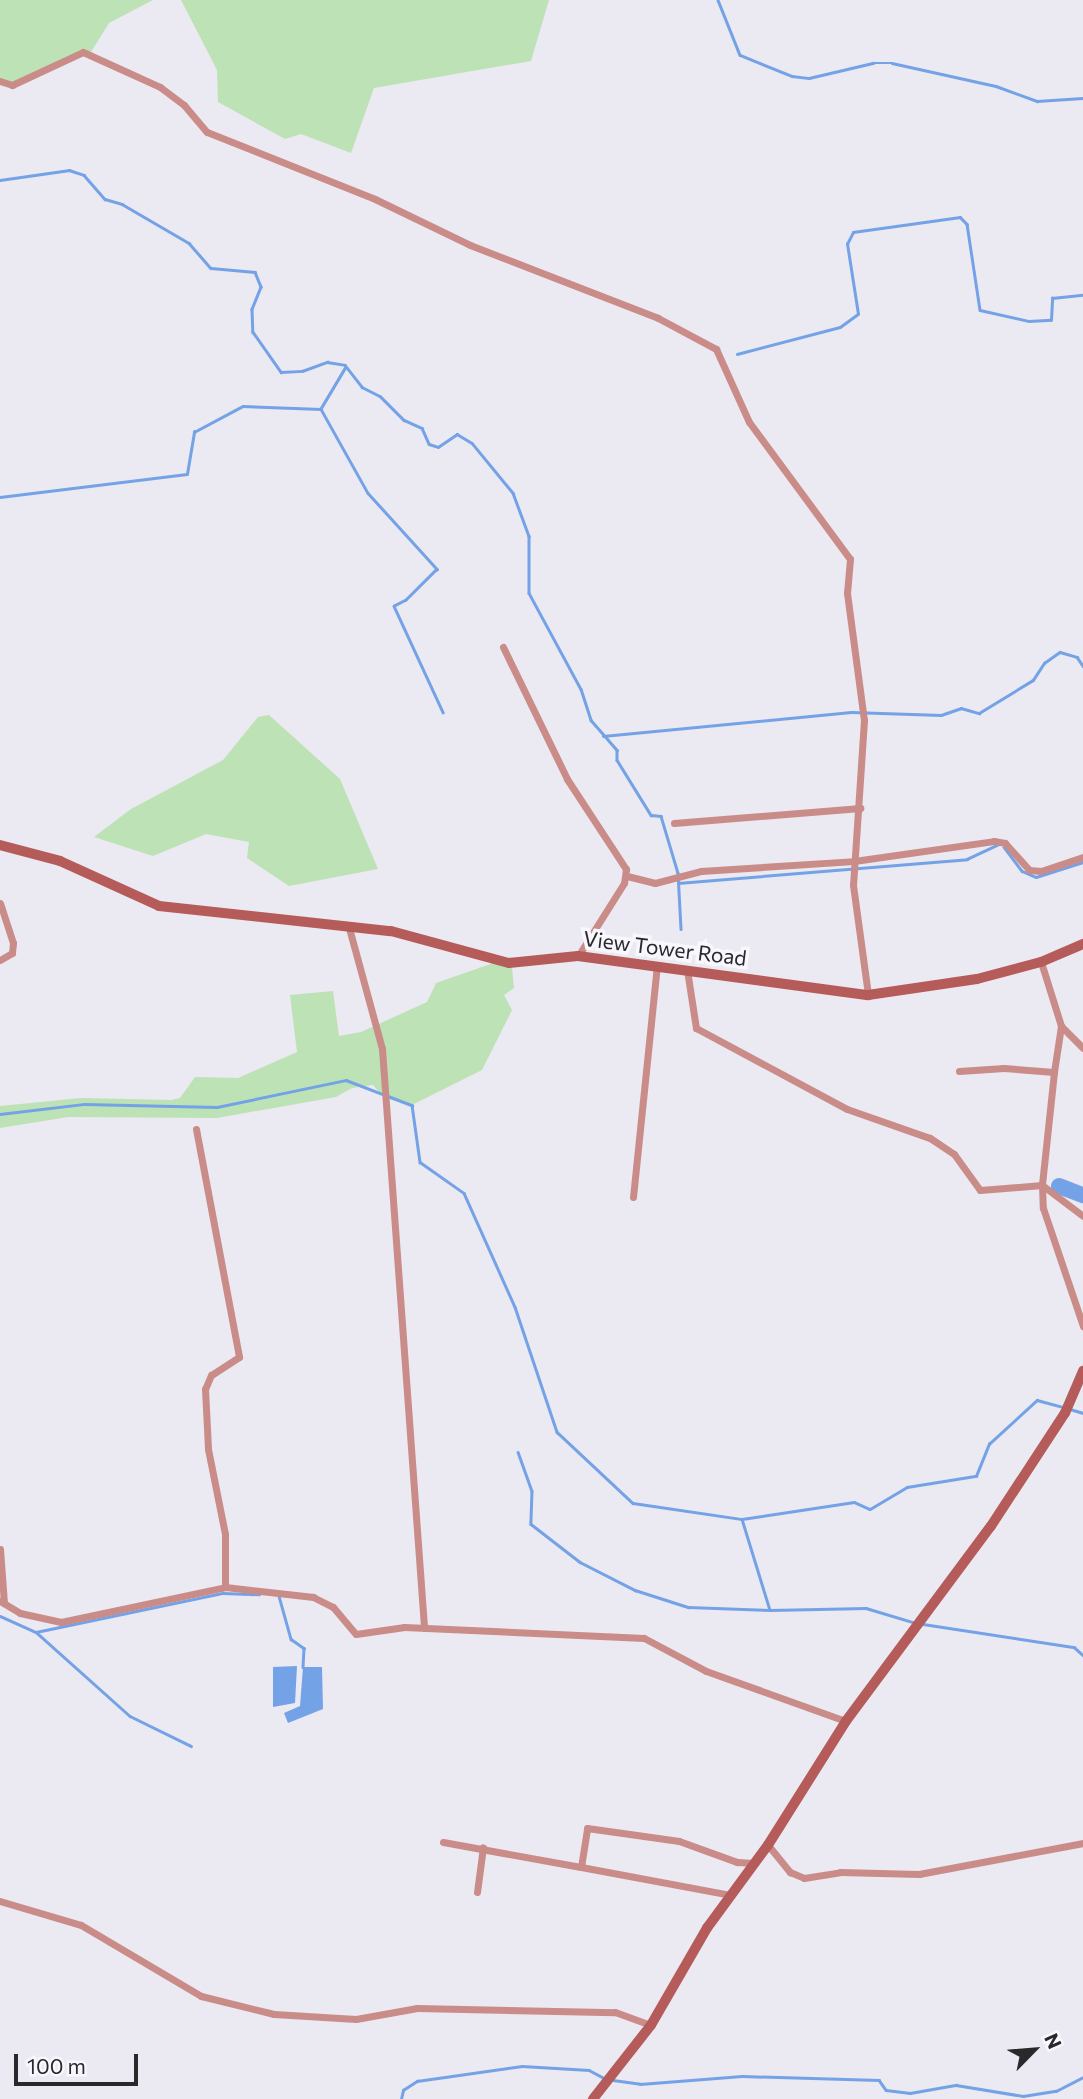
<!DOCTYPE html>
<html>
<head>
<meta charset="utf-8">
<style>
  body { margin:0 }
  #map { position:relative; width:1083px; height:2099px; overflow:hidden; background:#ebe9f2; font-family:Commissioner,sans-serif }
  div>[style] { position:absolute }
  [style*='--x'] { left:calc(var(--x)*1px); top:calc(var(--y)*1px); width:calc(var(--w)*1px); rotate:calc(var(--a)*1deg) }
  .green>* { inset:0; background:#bde2b6 }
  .water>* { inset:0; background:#74a2e6 }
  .stream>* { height:2.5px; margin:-1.25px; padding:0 1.25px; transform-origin:1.25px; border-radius:1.25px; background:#74a2e6 }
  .river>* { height:16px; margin:-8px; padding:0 8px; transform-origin:8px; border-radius:8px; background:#74a2e6 }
  .street>* { height:7px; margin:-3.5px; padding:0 3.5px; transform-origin:3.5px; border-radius:3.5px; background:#ca8c88 }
  .secondary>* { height:10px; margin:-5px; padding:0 5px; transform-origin:5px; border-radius:5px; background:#b55b59 }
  span { translate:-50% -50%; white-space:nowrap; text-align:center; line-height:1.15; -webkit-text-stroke:7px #f8f7fe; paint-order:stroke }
  .street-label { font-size:21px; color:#29282b }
  .north { position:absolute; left:999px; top:2015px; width:70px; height:70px; -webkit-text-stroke:5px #f8f7fe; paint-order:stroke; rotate:65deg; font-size:19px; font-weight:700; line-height:28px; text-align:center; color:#29282b }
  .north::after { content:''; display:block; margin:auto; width:24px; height:32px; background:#29282b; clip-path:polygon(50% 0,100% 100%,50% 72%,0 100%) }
  .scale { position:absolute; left:14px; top:2054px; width:124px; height:32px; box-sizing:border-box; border:4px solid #29282b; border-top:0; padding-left:9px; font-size:21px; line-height:24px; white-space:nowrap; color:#29282b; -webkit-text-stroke:5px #f8f7fe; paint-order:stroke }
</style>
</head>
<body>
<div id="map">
  <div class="green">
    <div style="clip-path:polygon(0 0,153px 0,109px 23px,89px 55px,83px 52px,12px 85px,0 81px)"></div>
    <div style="clip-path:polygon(181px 0,549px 0,531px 61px,374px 88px,351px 153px,301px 134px,285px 139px,218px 102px,217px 70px)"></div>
    <div style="clip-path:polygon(269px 715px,340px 779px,378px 869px,289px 886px,247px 858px,249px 842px,206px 834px,153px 856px,94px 837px,131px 809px,223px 760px,258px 717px)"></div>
    <div style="clip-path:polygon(511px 957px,514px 988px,504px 995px,512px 1010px,482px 1070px,412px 1105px,384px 1098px,373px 1085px,352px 1088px,336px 1097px,217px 1118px,68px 1117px,0 1128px,0 1106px,81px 1098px,171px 1100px,180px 1098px,195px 1077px,238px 1078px,297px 1052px,290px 995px,333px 991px,339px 1036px,361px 1032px,427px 1002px,436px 983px)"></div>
  </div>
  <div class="water">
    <div style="clip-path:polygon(297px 1666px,295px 1703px,273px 1707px,273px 1667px)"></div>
    <div style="clip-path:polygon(303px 1667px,322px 1667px,323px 1709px,288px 1723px,284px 1713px,300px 1706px)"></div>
  </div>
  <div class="stream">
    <div style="--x:718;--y:0;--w:59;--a:68.2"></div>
    <div style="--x:740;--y:55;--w:56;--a:22"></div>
    <div style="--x:792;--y:76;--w:17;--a:7"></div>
    <div style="--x:809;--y:78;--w:66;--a:-13.2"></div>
    <div style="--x:873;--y:63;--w:19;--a:0"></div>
    <div style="--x:892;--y:63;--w:107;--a:12.5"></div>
    <div style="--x:996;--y:86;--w:44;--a:20.1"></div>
    <div style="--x:1037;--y:101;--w:46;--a:-3.7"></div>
    <div style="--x:0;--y:180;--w:70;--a:-8.2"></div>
    <div style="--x:69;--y:170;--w:16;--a:18"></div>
    <div style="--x:84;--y:175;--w:32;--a:49"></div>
    <div style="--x:105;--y:199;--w:18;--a:16"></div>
    <div style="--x:122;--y:204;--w:78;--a:30.2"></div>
    <div style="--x:189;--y:243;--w:33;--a:49"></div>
    <div style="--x:211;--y:268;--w:44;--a:5.2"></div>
    <div style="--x:255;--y:272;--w:16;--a:68"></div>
    <div style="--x:261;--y:287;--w:24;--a:112"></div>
    <div style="--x:252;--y:309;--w:23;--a:88"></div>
    <div style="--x:253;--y:332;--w:49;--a:55"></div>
    <div style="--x:281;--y:372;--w:21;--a:-3"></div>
    <div style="--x:302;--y:371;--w:27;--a:-20"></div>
    <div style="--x:327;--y:362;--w:18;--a:9"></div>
    <div style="--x:345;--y:365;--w:28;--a:52"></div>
    <div style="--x:362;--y:387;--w:20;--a:27"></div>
    <div style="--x:380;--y:396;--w:34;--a:45"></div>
    <div style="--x:404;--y:420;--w:20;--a:24"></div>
    <div style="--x:422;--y:428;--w:17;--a:66"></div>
    <div style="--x:429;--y:444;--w:9;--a:18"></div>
    <div style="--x:438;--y:447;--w:23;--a:-34"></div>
    <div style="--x:457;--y:434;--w:17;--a:31"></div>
    <div style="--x:472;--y:443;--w:65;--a:50.6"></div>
    <div style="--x:513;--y:493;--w:46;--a:69.6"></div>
    <div style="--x:529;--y:536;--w:57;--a:90"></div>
    <div style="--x:529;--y:593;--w:109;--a:61.6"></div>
    <div style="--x:581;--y:689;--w:33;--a:72"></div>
    <div style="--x:591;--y:720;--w:40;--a:49"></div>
    <div style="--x:617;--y:750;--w:10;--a:90"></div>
    <div style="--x:617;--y:760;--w:65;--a:58.3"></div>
    <div style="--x:651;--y:815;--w:10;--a:6"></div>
    <div style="--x:661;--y:816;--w:59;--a:73.4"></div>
    <div style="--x:678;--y:873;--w:56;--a:86.9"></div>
    <div style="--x:737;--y:354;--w:106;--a:-14.7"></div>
    <div style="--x:840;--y:327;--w:22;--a:-36"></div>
    <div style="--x:858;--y:314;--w:71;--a:-98.9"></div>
    <div style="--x:847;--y:244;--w:13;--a:-63"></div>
    <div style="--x:853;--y:232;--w:108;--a:-8"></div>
    <div style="--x:960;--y:217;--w:10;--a:45"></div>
    <div style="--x:967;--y:224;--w:87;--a:81.4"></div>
    <div style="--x:980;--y:310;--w:50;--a:12.7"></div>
    <div style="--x:1029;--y:321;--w:22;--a:-3"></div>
    <div style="--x:1051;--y:320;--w:22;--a:-87"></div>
    <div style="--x:1052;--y:298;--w:31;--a:-6"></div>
    <div style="--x:346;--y:367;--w:49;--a:120.8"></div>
    <div style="--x:321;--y:409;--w:96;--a:60.8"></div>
    <div style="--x:368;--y:493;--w:103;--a:47.8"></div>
    <div style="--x:437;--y:569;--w:44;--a:135"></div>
    <div style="--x:406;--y:600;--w:13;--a:153"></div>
    <div style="--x:394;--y:606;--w:117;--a:65.2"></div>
    <div style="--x:0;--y:497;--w:188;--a:-7"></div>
    <div style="--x:187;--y:474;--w:43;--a:-80.5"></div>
    <div style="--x:194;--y:432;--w:55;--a:-28"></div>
    <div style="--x:243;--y:406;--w:78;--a:2.2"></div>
    <div style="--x:603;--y:736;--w:249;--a:-5.5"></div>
    <div style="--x:851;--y:712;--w:90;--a:1.9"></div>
    <div style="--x:941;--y:715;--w:21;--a:-19"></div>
    <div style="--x:961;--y:708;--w:19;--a:16"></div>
    <div style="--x:979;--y:713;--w:63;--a:-31.4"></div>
    <div style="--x:1033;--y:680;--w:20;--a:-57"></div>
    <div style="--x:1044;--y:663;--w:19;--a:-35"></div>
    <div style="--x:1060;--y:652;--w:18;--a:16"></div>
    <div style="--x:1077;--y:657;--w:11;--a:56"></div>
    <div style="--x:1004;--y:847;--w:30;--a:53"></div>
    <div style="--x:1022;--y:871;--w:15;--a:23"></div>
    <div style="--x:1036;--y:877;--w:49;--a:-17.7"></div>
    <div style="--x:678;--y:883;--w:290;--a:-4.7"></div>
    <div style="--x:967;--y:859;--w:35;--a:-25"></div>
    <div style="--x:388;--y:1096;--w:26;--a:21"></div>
    <div style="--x:412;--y:1105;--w:58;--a:82"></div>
    <div style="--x:420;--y:1162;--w:54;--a:35.2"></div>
    <div style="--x:464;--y:1193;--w:125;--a:65.9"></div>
    <div style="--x:515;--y:1307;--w:132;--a:71.4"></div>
    <div style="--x:557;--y:1432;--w:104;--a:43.1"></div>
    <div style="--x:633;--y:1503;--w:110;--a:8.4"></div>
    <div style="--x:742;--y:1519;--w:95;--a:72.9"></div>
    <div style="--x:770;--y:1610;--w:96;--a:-1.2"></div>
    <div style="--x:866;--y:1608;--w:52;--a:16.7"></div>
    <div style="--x:0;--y:1114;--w:85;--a:-6.8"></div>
    <div style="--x:84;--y:1104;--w:133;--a:1.3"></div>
    <div style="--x:217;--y:1107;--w:132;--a:-11.8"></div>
    <div style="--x:346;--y:1080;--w:39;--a:21"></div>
    <div style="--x:1070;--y:1409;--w:14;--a:17"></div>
    <div style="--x:518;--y:1452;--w:41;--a:70.3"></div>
    <div style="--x:532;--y:1491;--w:33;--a:92"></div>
    <div style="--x:531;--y:1524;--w:62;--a:37.8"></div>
    <div style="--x:580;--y:1562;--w:62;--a:27"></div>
    <div style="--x:635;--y:1590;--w:56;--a:17.8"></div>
    <div style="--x:688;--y:1607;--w:82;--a:2.1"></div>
    <div style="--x:742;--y:1519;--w:113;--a:-8.6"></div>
    <div style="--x:854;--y:1502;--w:17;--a:24"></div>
    <div style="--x:870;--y:1509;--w:43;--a:-30.7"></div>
    <div style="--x:907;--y:1487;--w:70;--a:-9.1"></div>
    <div style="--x:976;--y:1476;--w:35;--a:-68"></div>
    <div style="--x:989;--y:1444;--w:65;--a:-42.5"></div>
    <div style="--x:1037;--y:1400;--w:27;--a:15"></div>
    <div style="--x:279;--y:1596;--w:45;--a:74.4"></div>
    <div style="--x:291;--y:1639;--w:16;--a:35"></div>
    <div style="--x:304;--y:1648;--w:19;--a:93"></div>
    <div style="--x:0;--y:1616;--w:39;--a:24"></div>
    <div style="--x:36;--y:1632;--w:126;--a:41.8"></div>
    <div style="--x:130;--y:1716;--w:68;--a:26.2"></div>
    <div style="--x:923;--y:1624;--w:153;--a:8.7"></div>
    <div style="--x:1074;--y:1647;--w:12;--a:42"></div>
    <div style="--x:36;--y:1632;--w:191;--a:-11.8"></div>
    <div style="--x:223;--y:1593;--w:36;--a:2"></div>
    <div style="--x:613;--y:2080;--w:27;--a:8"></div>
    <div style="--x:640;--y:2084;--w:102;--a:-4.5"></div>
    <div style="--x:742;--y:2076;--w:137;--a:1.7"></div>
    <div style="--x:879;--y:2080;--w:12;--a:55"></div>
    <div style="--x:886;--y:2090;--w:24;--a:7"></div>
    <div style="--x:910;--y:2093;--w:47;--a:-9.9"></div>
    <div style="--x:956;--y:2085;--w:68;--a:9.3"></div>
    <div style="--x:1023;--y:2096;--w:33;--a:-9"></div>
    <div style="--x:1056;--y:2091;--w:30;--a:-27"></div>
    <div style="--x:401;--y:2099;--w:9;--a:-77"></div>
    <div style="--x:403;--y:2090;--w:17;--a:-33"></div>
    <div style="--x:417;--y:2081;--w:106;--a:-8.1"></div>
    <div style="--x:522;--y:2066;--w:67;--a:3.4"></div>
    <div style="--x:589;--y:2070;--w:19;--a:28"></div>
  </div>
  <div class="river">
    <div style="--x:1059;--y:1186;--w:26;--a:21"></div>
  </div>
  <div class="street">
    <div style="--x:0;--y:81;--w:13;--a:18"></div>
    <div style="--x:12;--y:85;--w:78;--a:-24.9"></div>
    <div style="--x:83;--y:52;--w:85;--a:24.4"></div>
    <div style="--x:160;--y:87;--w:30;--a:37"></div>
    <div style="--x:184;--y:105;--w:35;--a:50"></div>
    <div style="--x:207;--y:132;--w:181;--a:21.7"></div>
    <div style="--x:375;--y:199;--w:106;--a:25.8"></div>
    <div style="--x:470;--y:245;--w:202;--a:21.2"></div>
    <div style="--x:658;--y:318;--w:66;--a:28.1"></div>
    <div style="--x:716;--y:349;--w:80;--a:65.7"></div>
    <div style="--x:749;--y:422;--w:170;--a:53.6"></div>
    <div style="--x:850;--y:559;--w:34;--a:95"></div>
    <div style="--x:847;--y:593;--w:128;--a:82.4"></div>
    <div style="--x:864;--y:720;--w:165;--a:93.8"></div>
    <div style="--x:853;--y:885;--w:111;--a:82.2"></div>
    <div style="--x:503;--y:647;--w:147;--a:64.1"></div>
    <div style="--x:567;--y:779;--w:108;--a:56.8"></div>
    <div style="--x:626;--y:869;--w:14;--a:98"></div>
    <div style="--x:624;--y:883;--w:86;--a:122.2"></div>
    <div style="--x:674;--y:823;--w:187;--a:-4.6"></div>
    <div style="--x:627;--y:876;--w:29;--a:14"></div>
    <div style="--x:655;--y:883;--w:48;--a:-14.6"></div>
    <div style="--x:701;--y:871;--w:153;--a:-3.7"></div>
    <div style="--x:854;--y:861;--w:141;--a:-8.1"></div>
    <div style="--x:994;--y:841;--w:11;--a:10"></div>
    <div style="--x:1005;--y:843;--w:36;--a:48"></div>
    <div style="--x:1029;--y:870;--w:12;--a:5"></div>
    <div style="--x:1041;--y:871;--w:44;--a:-18.4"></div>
    <div style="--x:0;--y:903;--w:42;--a:72"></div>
    <div style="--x:13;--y:943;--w:10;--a:96"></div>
    <div style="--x:12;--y:953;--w:14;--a:150"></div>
    <div style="--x:349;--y:928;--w:125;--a:74.7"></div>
    <div style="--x:382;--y:1049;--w:580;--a:85.84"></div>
    <div style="--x:1041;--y:962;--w:67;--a:72.6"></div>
    <div style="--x:1061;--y:1026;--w:47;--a:98.7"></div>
    <div style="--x:687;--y:970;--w:59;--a:81.2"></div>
    <div style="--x:696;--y:1028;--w:171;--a:28.2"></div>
    <div style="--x:847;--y:1109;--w:88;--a:19.3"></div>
    <div style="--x:930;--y:1138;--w:29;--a:34"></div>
    <div style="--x:954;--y:1154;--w:44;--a:54.2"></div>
    <div style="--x:980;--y:1190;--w:62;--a:-4.6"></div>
    <div style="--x:1042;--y:1185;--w:23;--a:88"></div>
    <div style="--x:1043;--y:1208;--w:125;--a:71.3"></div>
    <div style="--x:1061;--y:1026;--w:31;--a:45"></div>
    <div style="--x:959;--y:1071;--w:45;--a:-3.8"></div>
    <div style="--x:1004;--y:1068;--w:50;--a:4.6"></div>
    <div style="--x:1054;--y:1072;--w:114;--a:96.1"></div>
    <div style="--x:1042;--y:1185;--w:51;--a:37.1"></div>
    <div style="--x:196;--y:1129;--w:232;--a:79.3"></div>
    <div style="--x:239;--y:1357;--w:33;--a:147"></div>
    <div style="--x:211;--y:1375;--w:15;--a:113"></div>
    <div style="--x:205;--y:1389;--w:60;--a:87.1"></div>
    <div style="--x:208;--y:1449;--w:87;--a:78.7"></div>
    <div style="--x:225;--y:1534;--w:53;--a:90"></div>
    <div style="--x:633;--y:1197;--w:233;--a:-84.1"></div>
    <div style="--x:0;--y:1549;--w:54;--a:85.8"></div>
    <div style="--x:0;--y:1601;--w:23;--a:31"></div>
    <div style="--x:20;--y:1613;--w:42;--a:12.4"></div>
    <div style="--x:61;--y:1622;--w:168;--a:-12"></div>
    <div style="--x:225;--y:1587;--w:89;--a:6.5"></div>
    <div style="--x:313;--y:1597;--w:22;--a:27"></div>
    <div style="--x:333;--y:1607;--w:35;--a:50"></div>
    <div style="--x:356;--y:1634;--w:49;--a:-8.3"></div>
    <div style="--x:404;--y:1627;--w:240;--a:2.6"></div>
    <div style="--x:644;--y:1638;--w:70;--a:28"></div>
    <div style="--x:706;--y:1671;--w:149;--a:19.7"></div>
    <div style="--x:443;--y:1842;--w:140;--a:10.3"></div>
    <div style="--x:581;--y:1867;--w:39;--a:-81"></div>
    <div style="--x:587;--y:1828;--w:93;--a:8"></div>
    <div style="--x:679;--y:1841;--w:62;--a:19.9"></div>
    <div style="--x:737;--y:1862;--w:18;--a:3"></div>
    <div style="--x:768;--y:1845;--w:35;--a:51"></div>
    <div style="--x:790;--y:1872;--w:15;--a:23"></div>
    <div style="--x:804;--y:1878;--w:36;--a:-9"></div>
    <div style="--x:840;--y:1872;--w:79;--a:1.5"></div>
    <div style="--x:919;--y:1874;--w:167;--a:-10.7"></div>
    <div style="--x:581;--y:1867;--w:153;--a:10.6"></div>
    <div style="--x:477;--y:1892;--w:45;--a:-82.4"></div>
    <div style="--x:0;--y:1901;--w:84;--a:16.5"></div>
    <div style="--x:81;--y:1925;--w:139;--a:30.6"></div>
    <div style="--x:201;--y:1996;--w:75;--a:13.9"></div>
    <div style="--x:274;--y:2014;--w:82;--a:3.5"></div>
    <div style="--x:356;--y:2019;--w:62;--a:-10.2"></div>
    <div style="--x:417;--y:2008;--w:198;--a:1.2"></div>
    <div style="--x:615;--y:2012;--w:38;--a:20"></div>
  </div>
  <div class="secondary">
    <div style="--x:0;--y:845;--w:62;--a:14.9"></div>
    <div style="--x:60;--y:861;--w:109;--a:24.4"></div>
    <div style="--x:159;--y:906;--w:233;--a:6.2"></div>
    <div style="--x:391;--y:931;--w:122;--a:15.2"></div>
    <div style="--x:509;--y:963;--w:69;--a:-5.8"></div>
    <div style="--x:578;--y:956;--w:293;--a:7.7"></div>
    <div style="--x:868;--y:995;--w:110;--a:-8.4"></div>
    <div style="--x:977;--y:979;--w:66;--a:-14.9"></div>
    <div style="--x:1041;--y:962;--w:46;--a:-23.2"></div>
    <div style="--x:593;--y:2099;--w:94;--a:-51.9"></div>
    <div style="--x:651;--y:2025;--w:112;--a:-60"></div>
    <div style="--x:707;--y:1928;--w:103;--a:-53.7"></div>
    <div style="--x:768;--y:1845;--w:146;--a:-57.8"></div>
    <div style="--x:846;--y:1721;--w:243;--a:-53.4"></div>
    <div style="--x:991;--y:1526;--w:135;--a:-56.8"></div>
    <div style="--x:1065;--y:1413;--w:46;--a:-66.8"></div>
  </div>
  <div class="street-label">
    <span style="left:665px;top:948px;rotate:7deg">View Tower Road</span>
  </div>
  <div class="north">N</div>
  <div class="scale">100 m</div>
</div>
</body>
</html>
